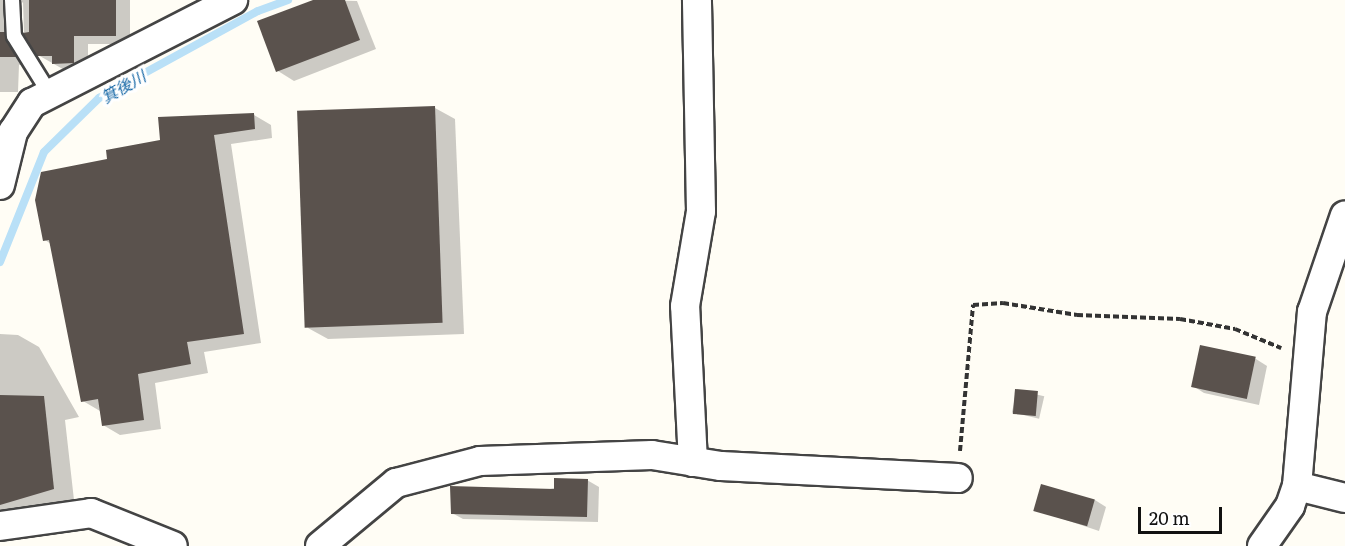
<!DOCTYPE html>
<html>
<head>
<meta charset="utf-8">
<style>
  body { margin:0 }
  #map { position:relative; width:1345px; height:546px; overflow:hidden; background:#fffdf5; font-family:Literata,"Noto Sans JP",serif }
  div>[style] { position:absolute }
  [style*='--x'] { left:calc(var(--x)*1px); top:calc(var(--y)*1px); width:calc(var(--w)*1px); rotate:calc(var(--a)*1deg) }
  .shadow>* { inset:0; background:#0003; transform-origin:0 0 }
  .stream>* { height:8px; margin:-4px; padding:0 4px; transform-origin:4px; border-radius:4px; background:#b9e0f7 }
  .building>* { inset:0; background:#5a524d; transform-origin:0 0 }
  .path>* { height:4px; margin-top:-2px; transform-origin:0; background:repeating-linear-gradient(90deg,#333 0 6px,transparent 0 9px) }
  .roads { filter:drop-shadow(2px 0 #444) drop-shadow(-2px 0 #444) drop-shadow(0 2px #444) drop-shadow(0 -2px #444) }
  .service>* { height:14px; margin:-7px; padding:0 7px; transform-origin:7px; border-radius:7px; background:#fff }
  .minor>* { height:28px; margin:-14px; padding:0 14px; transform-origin:14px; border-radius:14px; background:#fff }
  span { translate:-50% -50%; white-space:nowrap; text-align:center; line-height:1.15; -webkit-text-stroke:6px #fff; paint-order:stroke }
  .water-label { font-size:16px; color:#1768a6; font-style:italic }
  .scale { position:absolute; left:1138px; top:507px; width:84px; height:27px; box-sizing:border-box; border:3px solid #111; border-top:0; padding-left:8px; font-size:18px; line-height:21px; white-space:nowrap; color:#111; -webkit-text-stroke:4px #fff; paint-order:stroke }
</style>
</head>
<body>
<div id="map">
  <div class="shadow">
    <div style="clip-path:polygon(0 0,130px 0,130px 44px,88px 44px,88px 70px,68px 72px,38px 55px,24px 33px,23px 2px,17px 8px,19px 46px,29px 64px,19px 65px,18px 92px,0 92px)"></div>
    <div style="clip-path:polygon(317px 0,357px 1px,376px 49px,294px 81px,278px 71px)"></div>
    <div style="clip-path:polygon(435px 108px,455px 119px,464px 334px,328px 339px,308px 328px)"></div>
    <div style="clip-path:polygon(254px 115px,271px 125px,272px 138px,231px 144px,261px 343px,204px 352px,208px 373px,155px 383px,161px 429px,120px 435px,103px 425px,100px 411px,83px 401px,51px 244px,45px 240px,109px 160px)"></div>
    <div style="clip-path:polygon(0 334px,18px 335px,39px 347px,79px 417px,65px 420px,74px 500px,0 522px)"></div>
    <div style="clip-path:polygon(1201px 347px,1256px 359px,1267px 366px,1259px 405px,1204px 393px,1193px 386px)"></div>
    <div style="left:1017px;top:390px;width:28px;height:23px;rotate:13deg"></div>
    <div style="clip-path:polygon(587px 480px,599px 487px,598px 522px,463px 519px,452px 513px)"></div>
    <div style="clip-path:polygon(1095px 500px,1106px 507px,1099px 531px,1036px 510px)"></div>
  </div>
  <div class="stream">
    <div style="--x:0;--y:262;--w:118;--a:-68.2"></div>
    <div style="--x:44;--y:152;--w:77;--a:-44.5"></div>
    <div style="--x:99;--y:98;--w:181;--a:-28.7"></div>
    <div style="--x:258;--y:11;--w:32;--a:-20"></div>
  </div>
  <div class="building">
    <div style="clip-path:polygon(29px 0,116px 0,116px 36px,74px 36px,74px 63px,52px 64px,52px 56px,37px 56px,23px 33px,29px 32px)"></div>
    <div style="clip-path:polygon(313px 0,345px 0,360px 40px,276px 72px,257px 21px)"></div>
    <div style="clip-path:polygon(0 32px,5px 32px,16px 57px,0 57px)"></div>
    <div style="left:435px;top:106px;width:217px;height:138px;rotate:88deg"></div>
    <div style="clip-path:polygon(254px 113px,255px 129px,214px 135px,244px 334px,187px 342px,191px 364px,138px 374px,144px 420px,102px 426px,98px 399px,81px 402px,49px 240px,43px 241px,35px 200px,41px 172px,107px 159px,106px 150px,160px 140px,158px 117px)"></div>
    <div style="left:1200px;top:345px;width:57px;height:43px;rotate:12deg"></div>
    <div style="left:1015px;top:389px;width:23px;height:25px;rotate:5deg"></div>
    <div style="clip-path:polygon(0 395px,44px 396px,54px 489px,0 505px)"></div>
    <div style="clip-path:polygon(554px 478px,588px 479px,587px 517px,451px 514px,450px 486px,554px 489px)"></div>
    <div style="left:1041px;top:484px;width:56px;height:28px;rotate:16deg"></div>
  </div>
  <div class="path">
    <div style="--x:960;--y:451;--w:147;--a:-84.9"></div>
    <div style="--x:973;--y:305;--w:30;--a:-4"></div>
    <div style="--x:1003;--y:303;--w:75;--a:9.2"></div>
    <div style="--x:1077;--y:315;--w:103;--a:2.2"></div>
    <div style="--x:1180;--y:319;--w:56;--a:10.3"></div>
    <div style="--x:1235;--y:329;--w:50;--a:22.4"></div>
  </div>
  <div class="roads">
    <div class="service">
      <div style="--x:12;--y:0;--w:36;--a:87"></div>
      <div style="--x:14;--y:36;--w:68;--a:58.2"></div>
    </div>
    <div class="minor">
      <div style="--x:0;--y:185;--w:55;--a:-76.2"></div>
      <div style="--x:13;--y:132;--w:35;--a:-57"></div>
      <div style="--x:32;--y:103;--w:226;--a:-27.1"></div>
      <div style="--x:693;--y:462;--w:156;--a:-92.9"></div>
      <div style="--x:685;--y:306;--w:96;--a:-80.4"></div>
      <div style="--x:701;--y:211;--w:211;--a:-91.1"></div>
      <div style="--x:1297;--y:486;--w:49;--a:14"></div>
      <div style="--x:0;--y:526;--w:92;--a:-8.1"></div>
      <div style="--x:91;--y:513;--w:88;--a:21.9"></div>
      <div style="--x:320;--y:546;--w:99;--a:-39.7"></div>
      <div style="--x:396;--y:483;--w:87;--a:-14.7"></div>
      <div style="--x:480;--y:461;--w:172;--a:-2"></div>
      <div style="--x:652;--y:455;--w:70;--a:9.1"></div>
      <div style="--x:721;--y:466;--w:237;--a:2.9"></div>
      <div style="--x:1262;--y:546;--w:49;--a:-55"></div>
      <div style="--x:1290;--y:506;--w:21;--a:-71"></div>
      <div style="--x:1297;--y:486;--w:175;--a:-85.1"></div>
      <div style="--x:1312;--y:312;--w:102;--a:-71.2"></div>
    </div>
  </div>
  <div class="water-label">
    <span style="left:123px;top:86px;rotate:-30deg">箕後川</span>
  </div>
  <div class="scale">20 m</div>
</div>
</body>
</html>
